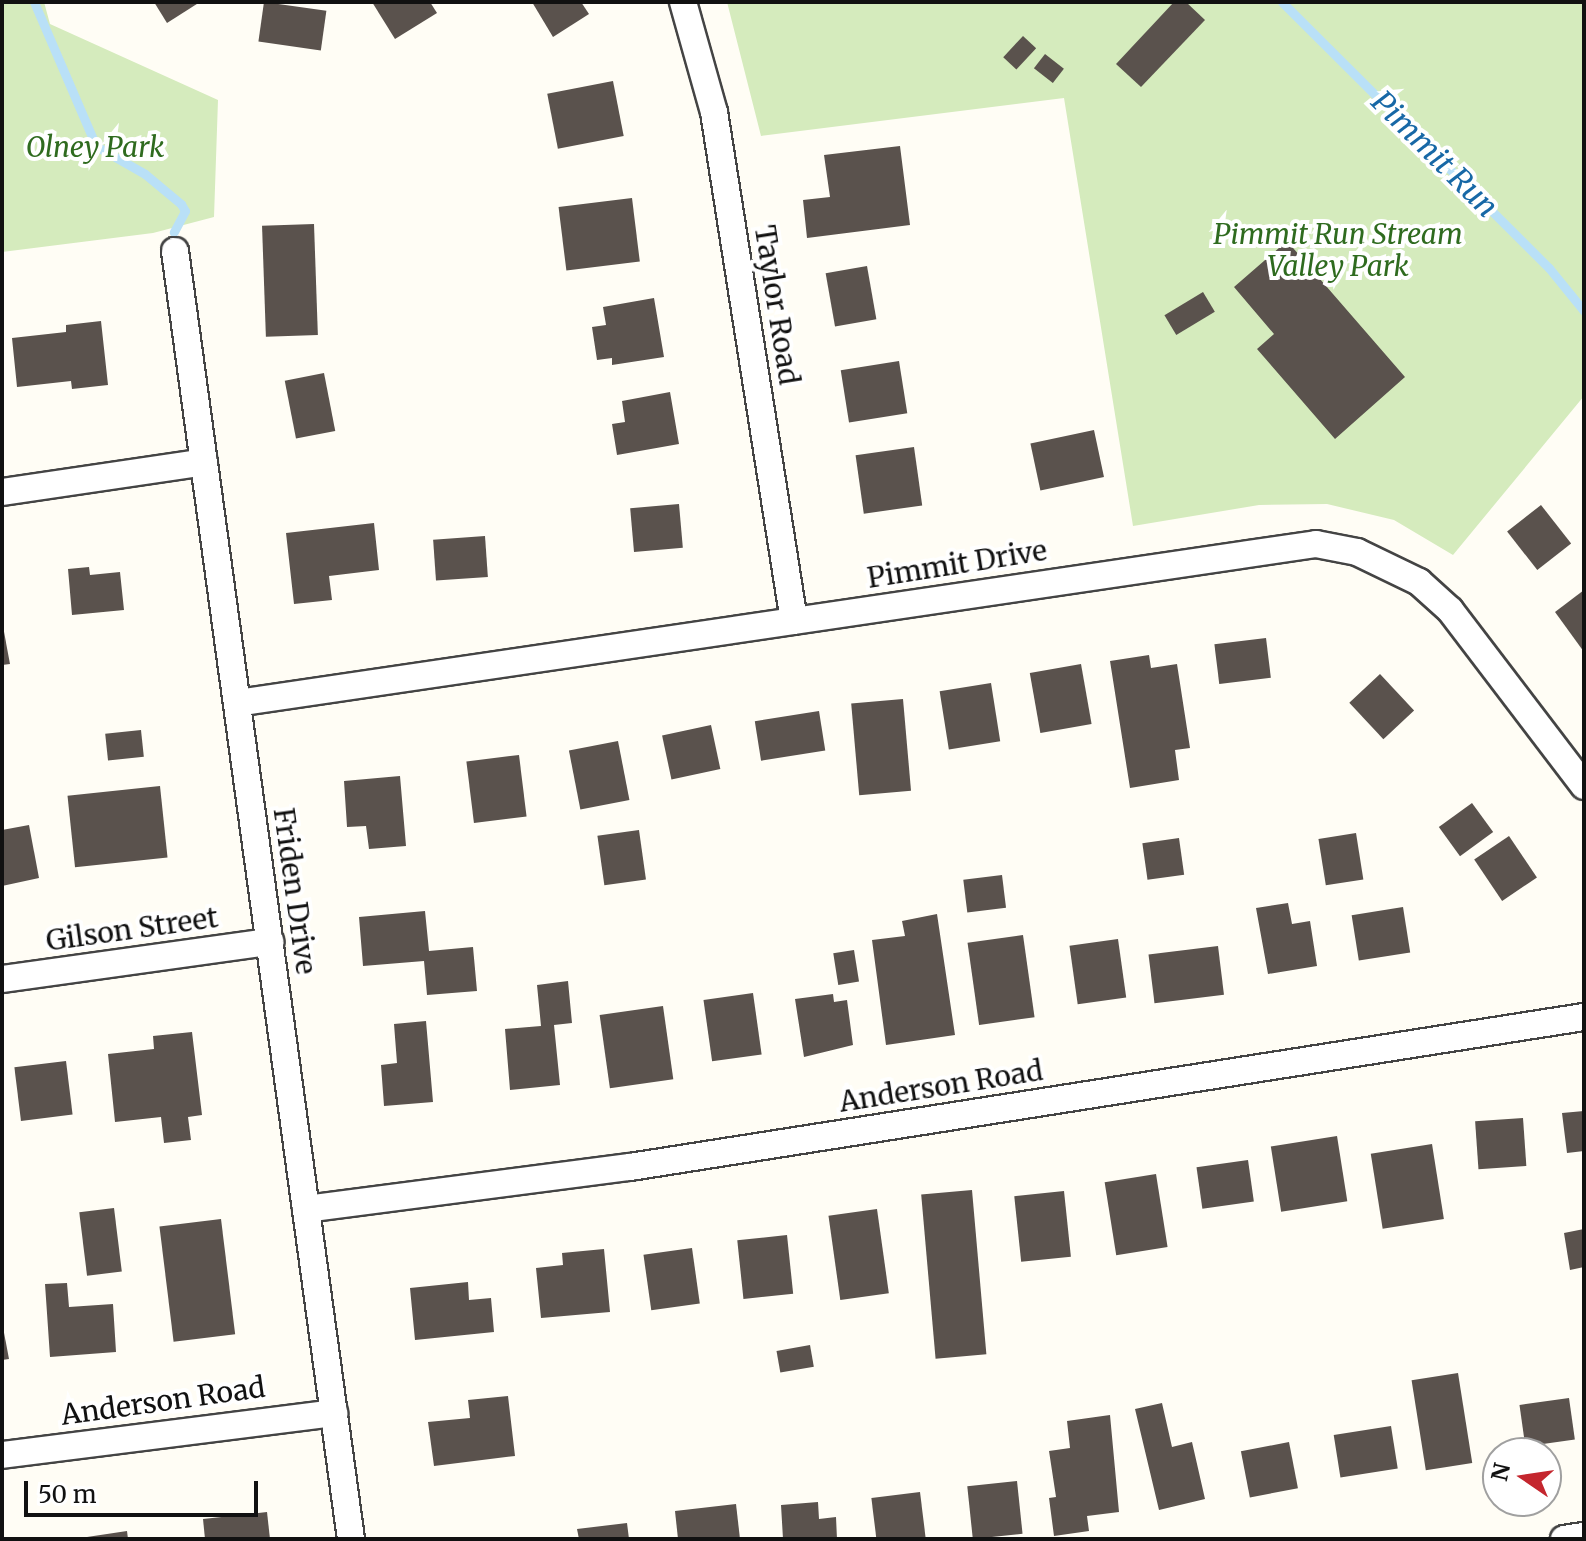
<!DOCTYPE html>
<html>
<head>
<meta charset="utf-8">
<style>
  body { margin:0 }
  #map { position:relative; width:1586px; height:1541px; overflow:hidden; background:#fffdf5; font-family:Merriweather,serif }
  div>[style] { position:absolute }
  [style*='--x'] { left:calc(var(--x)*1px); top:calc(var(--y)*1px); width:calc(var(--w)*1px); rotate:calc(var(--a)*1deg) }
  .green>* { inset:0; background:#d5ebbd }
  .stream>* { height:9px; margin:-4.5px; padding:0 4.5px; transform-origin:4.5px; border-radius:4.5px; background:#b9e0f7 }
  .building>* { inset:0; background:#5a524d; transform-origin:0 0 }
  .roads { filter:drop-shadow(2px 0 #444) drop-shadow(-2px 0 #444) drop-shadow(0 2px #444) drop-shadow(0 -2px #444) }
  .street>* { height:26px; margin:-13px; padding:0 13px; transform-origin:13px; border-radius:13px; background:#fff }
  span { translate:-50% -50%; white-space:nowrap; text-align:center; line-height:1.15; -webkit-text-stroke:8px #fff; paint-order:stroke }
  .park-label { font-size:28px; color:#2f6b1f; font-style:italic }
  .street-label { font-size:28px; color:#111 }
  .water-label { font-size:30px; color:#1768a6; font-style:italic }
  .frame { position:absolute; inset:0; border:4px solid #111; pointer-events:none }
  .north { position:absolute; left:1482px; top:1437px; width:80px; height:80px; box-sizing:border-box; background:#fff; border:2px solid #a0a0a0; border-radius:50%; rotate:283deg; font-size:22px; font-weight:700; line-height:32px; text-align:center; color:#111 }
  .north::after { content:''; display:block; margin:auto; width:28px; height:36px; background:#c4262e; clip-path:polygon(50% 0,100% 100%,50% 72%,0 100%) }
  .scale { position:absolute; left:24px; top:1481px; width:234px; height:36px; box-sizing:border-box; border:4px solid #111; border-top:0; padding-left:10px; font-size:24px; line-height:28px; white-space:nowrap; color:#111; -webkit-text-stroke:6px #fff; paint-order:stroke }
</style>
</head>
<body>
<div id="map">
  <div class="green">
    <div style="clip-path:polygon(2px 2px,44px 2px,50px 24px,218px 100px,214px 217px,153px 233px,2px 252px)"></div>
    <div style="clip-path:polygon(727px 2px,1584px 2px,1584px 396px,1453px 555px,1394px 520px,1327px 504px,1259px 505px,1133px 526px,1064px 98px,761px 136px)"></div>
  </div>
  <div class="stream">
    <div style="--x:34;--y:2;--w:157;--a:66.7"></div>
    <div style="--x:96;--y:146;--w:56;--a:29.7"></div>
    <div style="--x:145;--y:174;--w:47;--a:39.8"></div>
    <div style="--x:181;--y:204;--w:8;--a:60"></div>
    <div style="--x:185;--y:211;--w:24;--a:118"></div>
    <div style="--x:1282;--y:2;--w:377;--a:44.9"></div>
    <div style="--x:1549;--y:268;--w:55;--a:50.9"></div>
  </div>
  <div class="building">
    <div style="clip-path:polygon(154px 2px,200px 2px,167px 23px)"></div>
    <div style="left:264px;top:2px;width:63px;height:40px;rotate:8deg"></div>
    <div style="clip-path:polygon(372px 2px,430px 2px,437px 13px,395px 39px)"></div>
    <div style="clip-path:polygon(532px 2px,581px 2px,589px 14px,553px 37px)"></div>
    <div style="clip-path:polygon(1174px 2px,1186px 2px,1205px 20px,1141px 87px,1116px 64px)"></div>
    <div style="left:1023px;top:36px;width:18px;height:29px;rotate:43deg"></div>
    <div style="left:1045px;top:54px;width:24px;height:18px;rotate:38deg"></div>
    <div style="left:613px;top:81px;width:56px;height:67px;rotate:79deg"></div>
    <div style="clip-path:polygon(900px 146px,910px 225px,807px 238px,803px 200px,830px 197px,824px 155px)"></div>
    <div style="left:632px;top:198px;width:64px;height:74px;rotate:83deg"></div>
    <div style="left:314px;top:224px;width:111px;height:52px;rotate:88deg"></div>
    <div style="clip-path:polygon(1287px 241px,1405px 377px,1335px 439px,1257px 349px,1274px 334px,1234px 287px)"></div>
    <div style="left:867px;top:266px;width:54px;height:42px;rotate:80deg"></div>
    <div style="left:1203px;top:292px;width:23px;height:45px;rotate:59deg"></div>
    <div style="clip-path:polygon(654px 298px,664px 357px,612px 365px,612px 358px,597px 360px,592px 327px,606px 325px,603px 307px)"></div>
    <div style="clip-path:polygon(101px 321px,108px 385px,72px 389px,71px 381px,17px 387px,12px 338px,66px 332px,66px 325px)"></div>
    <div style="left:899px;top:361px;width:53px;height:59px;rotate:81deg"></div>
    <div style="left:324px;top:373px;width:59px;height:40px;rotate:79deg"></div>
    <div style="clip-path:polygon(670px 392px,679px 444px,617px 455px,612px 424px,625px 422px,622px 401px)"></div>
    <div style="left:1094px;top:430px;width:48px;height:65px;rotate:78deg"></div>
    <div style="left:914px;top:447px;width:59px;height:59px;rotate:82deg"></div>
    <div style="left:679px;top:504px;width:44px;height:49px;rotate:85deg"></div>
    <div style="left:1541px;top:505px;width:49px;height:43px;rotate:52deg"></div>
    <div style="clip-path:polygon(374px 523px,379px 570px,329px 576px,332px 600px,294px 604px,286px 533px)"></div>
    <div style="left:485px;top:536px;width:41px;height:52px;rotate:86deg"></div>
    <div style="clip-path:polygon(89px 567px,90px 575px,120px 572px,124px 610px,72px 615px,68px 569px)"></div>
    <div style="clip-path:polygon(1584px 590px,1584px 652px,1555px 612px)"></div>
    <div style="clip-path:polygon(2px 621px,10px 664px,2px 665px)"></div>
    <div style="left:1266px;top:638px;width:40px;height:52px;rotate:83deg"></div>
    <div style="clip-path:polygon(1149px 655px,1151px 668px,1177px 664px,1190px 748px,1175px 750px,1179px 780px,1130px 788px,1110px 661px)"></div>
    <div style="left:1081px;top:664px;width:61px;height:52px;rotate:80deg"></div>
    <div style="left:1380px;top:674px;width:50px;height:42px;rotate:47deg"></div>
    <div style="left:991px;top:683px;width:59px;height:52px;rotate:81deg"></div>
    <div style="left:903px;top:699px;width:92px;height:52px;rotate:85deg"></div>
    <div style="left:819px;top:711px;width:40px;height:65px;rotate:81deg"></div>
    <div style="left:711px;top:725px;width:45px;height:50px;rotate:78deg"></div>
    <div style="left:141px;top:730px;width:27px;height:36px;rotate:84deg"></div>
    <div style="left:618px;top:741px;width:60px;height:50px;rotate:79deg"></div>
    <div style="left:519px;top:755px;width:62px;height:53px;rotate:83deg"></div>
    <div style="clip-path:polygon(400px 776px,406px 846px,369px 849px,366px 826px,347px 827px,344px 781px)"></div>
    <div style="left:160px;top:786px;width:72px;height:93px;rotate:84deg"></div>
    <div style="left:1472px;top:803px;width:36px;height:41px;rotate:54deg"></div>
    <div style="clip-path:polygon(29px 825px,39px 878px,2px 886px,2px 830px)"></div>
    <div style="left:639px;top:830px;width:50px;height:42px;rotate:82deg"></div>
    <div style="left:1356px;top:833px;width:47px;height:38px;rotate:81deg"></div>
    <div style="left:1509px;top:836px;width:50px;height:42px;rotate:56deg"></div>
    <div style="left:1179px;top:838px;width:37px;height:37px;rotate:82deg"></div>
    <div style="left:1002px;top:875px;width:33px;height:39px;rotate:83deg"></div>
    <div style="clip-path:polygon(1288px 903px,1292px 924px,1310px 921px,1317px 966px,1268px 974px,1256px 908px)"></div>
    <div style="left:1403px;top:907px;width:46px;height:52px;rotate:81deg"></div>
    <div style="clip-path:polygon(425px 911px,429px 951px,473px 947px,477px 991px,427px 995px,424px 961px,363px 966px,359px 917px)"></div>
    <div style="clip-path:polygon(937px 914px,955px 1035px,886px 1045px,872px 940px,905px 936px,902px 921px)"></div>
    <div style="left:1023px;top:935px;width:83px;height:56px;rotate:82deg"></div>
    <div style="left:1118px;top:939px;width:59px;height:49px;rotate:82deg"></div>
    <div style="left:1218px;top:946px;width:49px;height:70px;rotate:83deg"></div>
    <div style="left:854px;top:950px;width:32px;height:21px;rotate:81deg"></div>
    <div style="clip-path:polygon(568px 981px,572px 1023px,554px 1025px,560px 1085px,510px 1090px,505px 1029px,541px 1026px,537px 985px)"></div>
    <div style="left:753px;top:993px;width:62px;height:50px;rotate:82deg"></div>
    <div style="clip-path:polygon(833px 994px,834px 1002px,847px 1000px,853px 1045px,804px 1057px,795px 999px)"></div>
    <div style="left:663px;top:1006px;width:74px;height:64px;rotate:82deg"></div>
    <div style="clip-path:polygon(426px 1021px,433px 1102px,384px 1106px,381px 1065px,397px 1063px,394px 1024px)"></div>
    <div style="clip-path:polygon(192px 1032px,202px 1115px,188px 1117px,191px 1140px,164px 1143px,161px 1117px,115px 1122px,108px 1054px,154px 1049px,153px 1036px)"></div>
    <div style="left:66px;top:1061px;width:54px;height:52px;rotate:83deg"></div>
    <div style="clip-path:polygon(1584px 1111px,1584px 1151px,1567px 1153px,1562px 1113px)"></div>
    <div style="left:1523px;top:1118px;width:48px;height:48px;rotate:86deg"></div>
    <div style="left:1337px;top:1136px;width:66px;height:67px;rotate:81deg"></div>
    <div style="left:1432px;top:1144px;width:76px;height:62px;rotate:81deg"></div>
    <div style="left:1248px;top:1160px;width:42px;height:52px;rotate:82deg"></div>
    <div style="left:1156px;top:1174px;width:74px;height:52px;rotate:81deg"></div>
    <div style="left:972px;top:1190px;width:165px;height:51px;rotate:85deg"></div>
    <div style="left:1064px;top:1191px;width:66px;height:50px;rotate:84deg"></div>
    <div style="left:114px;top:1208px;width:64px;height:35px;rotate:83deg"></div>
    <div style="left:877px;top:1209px;width:85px;height:49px;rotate:82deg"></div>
    <div style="left:221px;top:1219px;width:116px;height:62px;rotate:83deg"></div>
    <div style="clip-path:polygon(1584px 1229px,1584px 1267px,1570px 1270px,1564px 1233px)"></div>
    <div style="left:787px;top:1235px;width:59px;height:50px;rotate:84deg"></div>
    <div style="left:692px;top:1248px;width:56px;height:49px;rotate:82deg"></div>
    <div style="clip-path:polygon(604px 1249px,610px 1312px,541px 1318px,536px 1268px,563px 1265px,562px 1253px)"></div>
    <div style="clip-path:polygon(468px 1282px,469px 1300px,491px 1298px,494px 1332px,415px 1340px,410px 1288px)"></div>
    <div style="clip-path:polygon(67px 1283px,69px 1307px,113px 1304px,116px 1352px,50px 1357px,45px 1284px)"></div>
    <div style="clip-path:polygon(2px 1322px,9px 1359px,2px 1360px)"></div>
    <div style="left:810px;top:1345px;width:22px;height:34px;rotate:80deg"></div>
    <div style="left:1458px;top:1373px;width:91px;height:47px;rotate:81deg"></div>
    <div style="clip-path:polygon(508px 1396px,515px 1456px,434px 1466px,428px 1422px,470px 1418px,468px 1400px)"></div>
    <div style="left:1569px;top:1398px;width:42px;height:50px;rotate:82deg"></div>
    <div style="clip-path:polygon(1162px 1403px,1172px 1447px,1192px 1442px,1205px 1499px,1159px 1510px,1135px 1409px)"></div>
    <div style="clip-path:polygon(1110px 1415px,1119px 1512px,1087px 1516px,1089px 1531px,1054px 1536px,1049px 1498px,1056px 1497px,1049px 1451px,1070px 1448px,1067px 1421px)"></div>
    <div style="left:1391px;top:1426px;width:43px;height:58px;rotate:81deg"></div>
    <div style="left:1289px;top:1442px;width:47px;height:49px;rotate:79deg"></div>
    <div style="left:1017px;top:1481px;width:53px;height:50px;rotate:84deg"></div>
    <div style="left:920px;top:1492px;width:47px;height:49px;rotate:83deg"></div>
    <div style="clip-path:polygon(818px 1502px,819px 1519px,836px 1517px,837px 1539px,783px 1539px,781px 1505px)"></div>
    <div style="clip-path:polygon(736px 1504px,740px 1539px,678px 1539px,675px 1511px)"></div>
    <div style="clip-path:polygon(267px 1512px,270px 1539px,205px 1539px,203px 1519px)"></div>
    <div style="clip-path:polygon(627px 1523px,629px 1539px,579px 1539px,577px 1529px)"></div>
    <div style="clip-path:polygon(127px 1531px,128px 1539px,88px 1539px,87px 1537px)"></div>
  </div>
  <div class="roads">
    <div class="street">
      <div style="--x:683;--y:2;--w:114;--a:74.3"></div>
      <div style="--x:714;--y:112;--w:515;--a:81.07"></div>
      <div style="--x:175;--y:251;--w:1300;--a:82.22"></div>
      <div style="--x:2;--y:492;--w:204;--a:-8.4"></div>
      <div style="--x:237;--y:703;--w:1091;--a:-8.38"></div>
      <div style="--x:1316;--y:544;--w:42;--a:11"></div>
      <div style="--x:1357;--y:552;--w:69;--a:25.8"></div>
      <div style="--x:1419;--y:582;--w:42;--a:42.1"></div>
      <div style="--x:1450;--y:610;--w:221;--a:52.7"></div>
      <div style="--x:2;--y:979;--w:271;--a:-7.9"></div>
      <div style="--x:306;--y:1209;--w:327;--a:-7.4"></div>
      <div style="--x:630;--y:1167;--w:966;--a:-8.94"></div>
      <div style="--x:2;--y:1455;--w:335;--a:-7.2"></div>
      <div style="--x:1564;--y:1539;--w:20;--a:-9"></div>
    </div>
  </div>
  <div class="park-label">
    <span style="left:95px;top:147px">Olney Park</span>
    <span style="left:1338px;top:250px">Pimmit Run Stream<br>Valley Park</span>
  </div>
  <div class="street-label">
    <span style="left:777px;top:305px;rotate:81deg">Taylor Road</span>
    <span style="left:957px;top:564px;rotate:-9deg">Pimmit Drive</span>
    <span style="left:295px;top:891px;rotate:82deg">Friden Drive</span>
    <span style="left:132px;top:929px;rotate:-8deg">Gilson Street</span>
    <span style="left:941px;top:1086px;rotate:-9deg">Anderson Road</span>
    <span style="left:163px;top:1401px;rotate:-8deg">Anderson Road</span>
  </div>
  <div class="water-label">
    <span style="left:1435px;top:154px;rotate:45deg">Pimmit Run</span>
  </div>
  <div class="frame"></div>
  <div class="north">N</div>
  <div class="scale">50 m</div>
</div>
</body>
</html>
